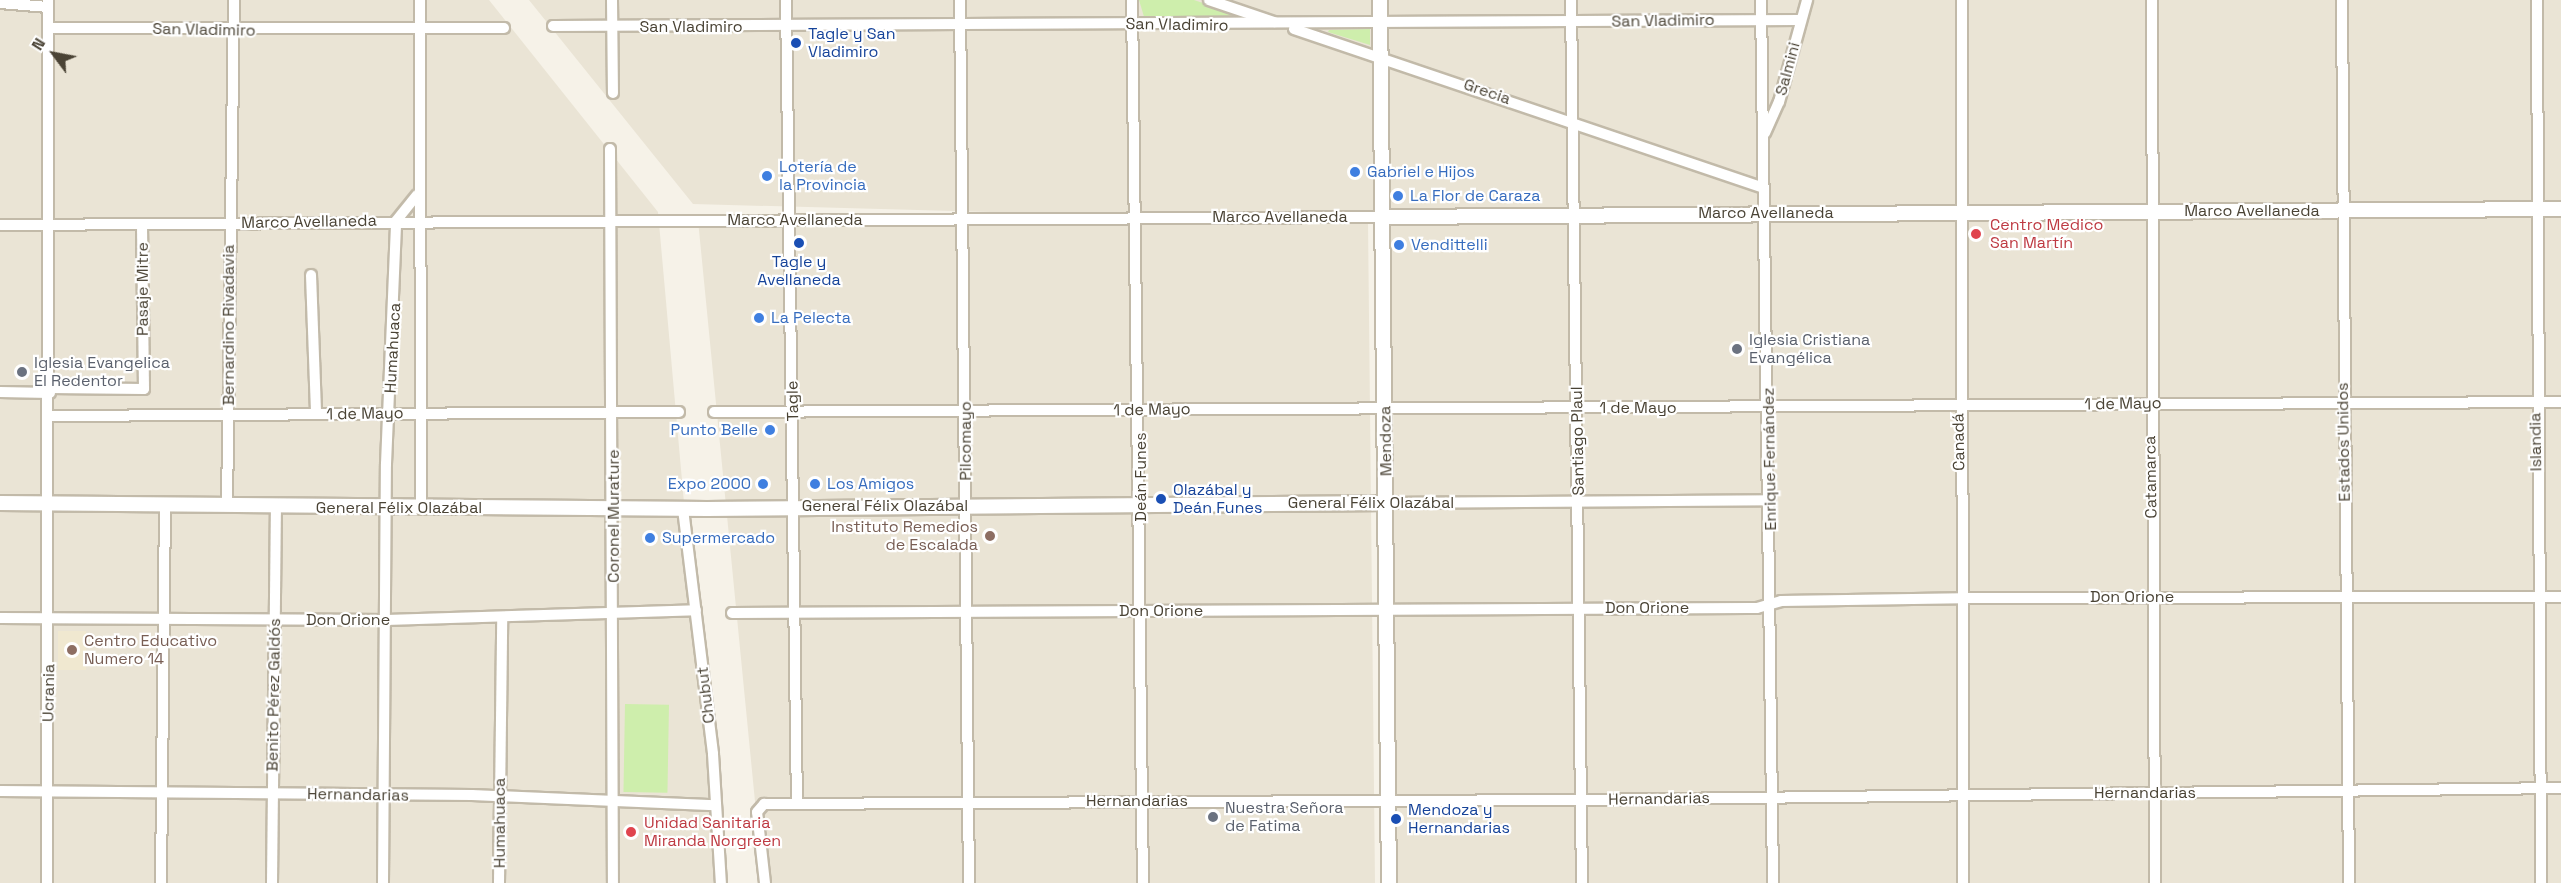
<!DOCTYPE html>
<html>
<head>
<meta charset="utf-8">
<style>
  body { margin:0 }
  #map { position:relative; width:2561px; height:883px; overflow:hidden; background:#f6f2e8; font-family:"Space Grotesk",sans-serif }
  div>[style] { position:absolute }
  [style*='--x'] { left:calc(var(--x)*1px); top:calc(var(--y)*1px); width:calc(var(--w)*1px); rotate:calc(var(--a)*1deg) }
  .residential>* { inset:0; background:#eae4d5; transform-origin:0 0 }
  .education>* { inset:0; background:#f0e8d0; transform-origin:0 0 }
  .green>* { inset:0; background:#ceeeac; transform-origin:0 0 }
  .roads { filter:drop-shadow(2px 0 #c2baa9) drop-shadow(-2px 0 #c2baa9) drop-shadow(0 2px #c2baa9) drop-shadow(0 -2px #c2baa9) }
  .minor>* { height:10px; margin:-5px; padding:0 5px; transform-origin:5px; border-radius:5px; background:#fff }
  .tertiary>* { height:14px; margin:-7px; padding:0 7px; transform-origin:7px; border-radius:7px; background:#fff }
  .dots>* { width:16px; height:16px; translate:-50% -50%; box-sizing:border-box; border:3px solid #fff; border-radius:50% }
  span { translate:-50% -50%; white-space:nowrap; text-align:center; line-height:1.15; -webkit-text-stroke:4.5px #fff; paint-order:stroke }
  .street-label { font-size:16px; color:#4a4335 }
  .transit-label { font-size:16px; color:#164399 }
  .left { translate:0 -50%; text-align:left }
  .shop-label { font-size:16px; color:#366cbe }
  .right { translate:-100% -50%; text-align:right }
  .health-label { font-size:16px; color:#be3a42 }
  .worship-label { font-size:16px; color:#5b616d }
  .education-label { font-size:16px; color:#785e54 }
  .north { position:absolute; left:24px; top:24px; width:60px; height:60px; -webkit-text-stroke:4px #fff; paint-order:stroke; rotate:302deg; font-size:16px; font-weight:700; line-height:24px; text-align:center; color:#4a4335 }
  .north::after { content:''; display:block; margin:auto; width:21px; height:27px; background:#4a4335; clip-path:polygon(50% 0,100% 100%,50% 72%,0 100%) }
</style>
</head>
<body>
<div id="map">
  <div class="residential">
    <div style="clip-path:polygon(0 0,489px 0,658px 212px,718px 883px,0 883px)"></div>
    <div style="clip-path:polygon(529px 0,2561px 0,2561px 214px,1368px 222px,1375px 883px,763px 883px,698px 220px,1328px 221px,693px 204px)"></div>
    <div style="left:2561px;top:216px;width:667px;height:1173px;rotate:90deg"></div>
  </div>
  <div class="education">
    <div style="left:58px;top:631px;width:28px;height:39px"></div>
  </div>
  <div class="green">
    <div style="clip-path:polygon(1139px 0,1194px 0,1229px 12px,1232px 18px,1145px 20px)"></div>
    <div style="clip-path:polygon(1370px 29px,1370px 45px,1328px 32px,1329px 30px)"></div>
    <div style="left:625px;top:704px;width:44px;height:88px;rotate:1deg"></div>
  </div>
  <div class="roads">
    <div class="minor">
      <div style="--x:420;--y:0;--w:508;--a:89.89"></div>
      <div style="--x:612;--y:0;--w:93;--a:89.4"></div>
      <div style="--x:786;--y:0;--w:803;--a:89.22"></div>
      <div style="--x:960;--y:0;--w:883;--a:89.42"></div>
      <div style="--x:1132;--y:0;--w:883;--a:89.29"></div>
      <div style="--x:1209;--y:0;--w:69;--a:18.7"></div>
      <div style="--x:1571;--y:0;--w:883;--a:89.29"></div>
      <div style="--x:1761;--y:0;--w:883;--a:89.22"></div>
      <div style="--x:1962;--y:0;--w:883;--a:89.94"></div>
      <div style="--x:2152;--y:0;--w:883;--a:89.81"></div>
      <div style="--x:2342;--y:0;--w:883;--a:89.55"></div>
      <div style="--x:2537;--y:0;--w:883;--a:89.74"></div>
      <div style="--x:0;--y:3;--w:48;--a:4.8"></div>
      <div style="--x:553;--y:26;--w:1248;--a:-0.28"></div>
      <div style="--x:48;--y:28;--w:456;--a:0"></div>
      <div style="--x:1294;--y:29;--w:496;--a:18.7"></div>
      <div style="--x:1765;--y:133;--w:34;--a:-66"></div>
      <div style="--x:1779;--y:102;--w:106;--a:-74.6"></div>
      <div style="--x:610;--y:149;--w:734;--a:89.77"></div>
      <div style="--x:0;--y:225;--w:1384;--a:-0.33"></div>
      <div style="--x:311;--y:275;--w:139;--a:87.9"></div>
      <div style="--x:50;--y:388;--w:94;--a:0.6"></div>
      <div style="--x:144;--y:389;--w:164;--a:-90.7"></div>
      <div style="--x:0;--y:392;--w:50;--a:1.1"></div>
      <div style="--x:714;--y:412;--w:1847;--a:-0.31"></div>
      <div style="--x:50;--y:416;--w:629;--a:-0.36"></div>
      <div style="--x:1387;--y:503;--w:383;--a:-0.4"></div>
      <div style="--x:227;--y:506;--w:506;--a:-89.21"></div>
      <div style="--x:683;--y:509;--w:247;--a:83"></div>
      <div style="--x:713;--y:754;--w:129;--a:86.5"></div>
      <div style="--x:732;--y:613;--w:1025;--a:-0.28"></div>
      <div style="--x:1757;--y:608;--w:25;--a:-16"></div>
      <div style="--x:1781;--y:601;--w:181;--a:-0.9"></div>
      <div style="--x:1962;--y:598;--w:599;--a:-0.1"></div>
      <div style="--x:0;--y:618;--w:386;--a:0.3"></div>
      <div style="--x:386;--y:620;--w:310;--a:-1.8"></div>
      <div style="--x:0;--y:791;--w:472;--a:0.5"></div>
      <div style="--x:472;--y:795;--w:243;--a:2.4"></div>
      <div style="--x:47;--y:883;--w:883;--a:-89.94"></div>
      <div style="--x:161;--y:883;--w:379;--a:-89.4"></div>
      <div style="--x:272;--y:883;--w:376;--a:-89.4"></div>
      <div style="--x:383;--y:883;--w:419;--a:-89.6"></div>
      <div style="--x:386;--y:464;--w:243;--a:-87.6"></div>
      <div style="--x:396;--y:221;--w:33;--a:-51"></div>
      <div style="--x:499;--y:883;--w:264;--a:-89.3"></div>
      <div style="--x:765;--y:883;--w:71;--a:-96.4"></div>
      <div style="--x:757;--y:812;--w:11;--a:-49"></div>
      <div style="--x:764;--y:804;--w:817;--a:-0.28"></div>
      <div style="--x:1581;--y:800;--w:980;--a:-0.7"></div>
    </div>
    <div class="tertiary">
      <div style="--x:1380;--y:0;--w:883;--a:89.42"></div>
      <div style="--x:1384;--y:217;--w:1177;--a:-0.39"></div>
      <div style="--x:0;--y:503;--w:707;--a:0.49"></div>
      <div style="--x:707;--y:509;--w:680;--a:-0.51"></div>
    </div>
  </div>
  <div class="dots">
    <div style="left:796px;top:43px;background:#1a4fb4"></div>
    <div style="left:1355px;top:172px;background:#3f7fe0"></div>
    <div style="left:767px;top:176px;background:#3f7fe0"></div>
    <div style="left:1398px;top:196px;background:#3f7fe0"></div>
    <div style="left:1976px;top:234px;background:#e0444e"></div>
    <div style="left:799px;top:243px;background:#1a4fb4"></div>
    <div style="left:1399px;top:245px;background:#3f7fe0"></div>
    <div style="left:759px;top:318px;background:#3f7fe0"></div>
    <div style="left:1737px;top:349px;background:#6b7280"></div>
    <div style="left:22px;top:372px;background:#6b7280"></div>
    <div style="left:770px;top:430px;background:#3f7fe0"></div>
    <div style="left:763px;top:484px;background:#3f7fe0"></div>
    <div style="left:815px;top:484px;background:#3f7fe0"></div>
    <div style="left:1161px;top:499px;background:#1a4fb4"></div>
    <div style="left:990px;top:536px;background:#8d6e63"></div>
    <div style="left:650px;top:538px;background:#3f7fe0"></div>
    <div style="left:72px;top:650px;background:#8d6e63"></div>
    <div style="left:1213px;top:817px;background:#6b7280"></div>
    <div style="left:1396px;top:819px;background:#1a4fb4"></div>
    <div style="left:631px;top:832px;background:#e0444e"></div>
  </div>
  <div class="street-label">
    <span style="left:1663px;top:21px;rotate:-1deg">San Vladimiro</span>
    <span style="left:1177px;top:25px;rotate:1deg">San Vladimiro</span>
    <span style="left:691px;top:27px">San Vladimiro</span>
    <span style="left:204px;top:30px;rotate:1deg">San Vladimiro</span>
    <span style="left:1788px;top:69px;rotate:-75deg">Salmini</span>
    <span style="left:1487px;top:92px;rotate:19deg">Grecia</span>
    <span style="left:2252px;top:211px">Marco Avellaneda</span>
    <span style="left:1766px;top:213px">Marco Avellaneda</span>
    <span style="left:1280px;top:217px">Marco Avellaneda</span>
    <span style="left:795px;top:220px">Marco Avellaneda</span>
    <span style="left:309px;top:222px;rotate:-1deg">Marco Avellaneda</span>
    <span style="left:143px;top:289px;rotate:-90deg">Pasaje Mitre</span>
    <span style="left:229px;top:325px;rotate:-90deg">Bernardino Rivadavia</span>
    <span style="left:393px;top:348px;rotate:-87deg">Humahuaca</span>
    <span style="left:793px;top:401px;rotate:-91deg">Tagle</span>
    <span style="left:2123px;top:404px;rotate:-1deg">1 de Mayo</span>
    <span style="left:1638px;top:408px">1 de Mayo</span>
    <span style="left:1152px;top:410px;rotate:-1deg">1 de Mayo</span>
    <span style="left:365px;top:414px;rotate:-1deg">1 de Mayo</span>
    <span style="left:966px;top:441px;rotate:-90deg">Pilcomayo</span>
    <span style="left:1386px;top:441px;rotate:-91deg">Mendoza</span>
    <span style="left:1578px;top:441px;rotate:-91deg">Santiago Plaul</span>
    <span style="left:1959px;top:442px;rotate:-91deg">Canadá</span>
    <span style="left:2344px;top:442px;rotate:-91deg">Estados Unidos</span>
    <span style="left:2536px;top:442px;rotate:-91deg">Islandia</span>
    <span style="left:1770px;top:459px;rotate:-91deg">Enrique Fernández</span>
    <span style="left:1141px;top:477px;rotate:-90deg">Deán Funes</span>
    <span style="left:2151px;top:477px;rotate:-91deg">Catamarca</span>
    <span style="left:1371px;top:503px">General Félix Olazábal</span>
    <span style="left:885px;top:506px">General Félix Olazábal</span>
    <span style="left:399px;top:508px">General Félix Olazábal</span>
    <span style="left:614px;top:516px;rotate:-90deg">Coronel Murature</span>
    <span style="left:2132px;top:597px">Don Orione</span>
    <span style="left:1647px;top:608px">Don Orione</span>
    <span style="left:1161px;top:611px">Don Orione</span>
    <span style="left:348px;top:620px">Don Orione</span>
    <span style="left:49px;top:693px;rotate:-89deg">Ucrania</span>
    <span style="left:274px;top:695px;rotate:-89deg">Benito Pérez Galdós</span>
    <span style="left:706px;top:695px;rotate:-97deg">Chubut</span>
    <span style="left:2145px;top:793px">Hernandarias</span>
    <span style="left:358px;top:795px;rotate:1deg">Hernandarias</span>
    <span style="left:1659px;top:799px;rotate:-1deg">Hernandarias</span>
    <span style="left:1137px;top:801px">Hernandarias</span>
    <span style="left:500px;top:823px;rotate:-90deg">Humahuaca</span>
  </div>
  <div class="transit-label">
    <span class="left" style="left:808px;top:43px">Tagle y San<br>Vladimiro</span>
    <span style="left:799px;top:271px">Tagle y<br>Avellaneda</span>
    <span class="left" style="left:1173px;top:499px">Olazábal y<br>Deán Funes</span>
    <span class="left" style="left:1408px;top:819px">Mendoza y<br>Hernandarias</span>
  </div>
  <div class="shop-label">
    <span class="left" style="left:779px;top:176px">Lotería de<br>la Provincia</span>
    <span class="left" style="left:1367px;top:172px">Gabriel e Hijos</span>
    <span class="left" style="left:1410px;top:196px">La Flor de Caraza</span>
    <span class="left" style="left:1411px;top:245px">Vendittelli</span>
    <span class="left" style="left:771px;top:318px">La Pelecta</span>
    <span class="right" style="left:758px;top:430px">Punto Belle</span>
    <span class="right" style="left:751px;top:484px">Expo 2000</span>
    <span class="left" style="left:827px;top:484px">Los Amigos</span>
    <span class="left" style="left:662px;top:538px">Supermercado</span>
  </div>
  <div class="health-label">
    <span class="left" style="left:1990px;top:234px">Centro Medico<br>San Martín</span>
    <span class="left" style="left:644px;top:832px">Unidad Sanitaria<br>Miranda Norgreen</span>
  </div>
  <div class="worship-label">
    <span class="left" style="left:1749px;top:349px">Iglesia Cristiana<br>Evangélica</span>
    <span class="left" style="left:34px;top:372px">Iglesia Evangelica<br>El Redentor</span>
    <span class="left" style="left:1225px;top:817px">Nuestra Señora<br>de Fatima</span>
  </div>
  <div class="education-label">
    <span class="right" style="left:978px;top:536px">Instituto Remedios<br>de Escalada</span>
    <span class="left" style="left:84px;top:650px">Centro Educativo<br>Numero 14</span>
  </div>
  <div class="north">N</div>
</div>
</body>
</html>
